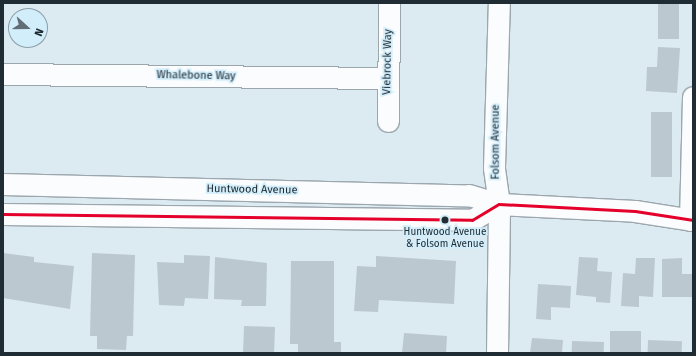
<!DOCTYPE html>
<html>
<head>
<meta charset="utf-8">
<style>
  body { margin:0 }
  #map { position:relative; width:696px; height:356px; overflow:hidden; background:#dceaf2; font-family:"Fira Sans",sans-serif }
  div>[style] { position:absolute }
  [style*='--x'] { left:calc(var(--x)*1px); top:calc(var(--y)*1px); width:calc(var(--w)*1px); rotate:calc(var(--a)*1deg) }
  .building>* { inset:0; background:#bcc8cf; transform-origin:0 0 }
  .roads { filter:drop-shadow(1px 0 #9ba6ad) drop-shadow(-1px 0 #9ba6ad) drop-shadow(0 1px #9ba6ad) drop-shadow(0 -1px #9ba6ad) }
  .minor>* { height:21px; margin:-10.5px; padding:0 10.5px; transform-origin:10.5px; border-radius:10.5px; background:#fafcfd }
  .bus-1>* { height:3px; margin:-1.5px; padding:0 1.5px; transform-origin:1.5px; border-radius:1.5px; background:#e4002b }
  .dots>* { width:11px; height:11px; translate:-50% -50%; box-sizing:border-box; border:2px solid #d3eefb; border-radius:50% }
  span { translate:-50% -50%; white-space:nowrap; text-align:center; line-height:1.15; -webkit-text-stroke:3.5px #d3eefb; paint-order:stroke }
  .bus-label { font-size:10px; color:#202c33 }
  .street-label { font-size:11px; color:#202c33 }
  .frame { position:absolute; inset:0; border:4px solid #202c33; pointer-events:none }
  .north { position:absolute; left:8px; top:8px; width:40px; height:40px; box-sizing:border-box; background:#d3eefb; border:1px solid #8ba0ab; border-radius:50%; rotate:111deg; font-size:11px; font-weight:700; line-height:16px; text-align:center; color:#202c33 }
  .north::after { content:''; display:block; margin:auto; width:14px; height:18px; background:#626e76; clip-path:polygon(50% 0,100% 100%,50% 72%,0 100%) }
</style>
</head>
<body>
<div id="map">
  <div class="building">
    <div style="left:658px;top:3px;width:21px;height:36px"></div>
    <div style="clip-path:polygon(658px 47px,680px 48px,677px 93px,646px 91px,647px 67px,657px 67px)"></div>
    <div style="left:651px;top:112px;width:21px;height:65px"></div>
    <div style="clip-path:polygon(3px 253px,34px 257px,34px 262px,74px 266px,70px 309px,3px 298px)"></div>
    <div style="clip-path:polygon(92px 253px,135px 255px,133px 336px,127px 336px,126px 350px,97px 349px,97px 336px,90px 336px)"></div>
    <div style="clip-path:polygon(184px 255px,210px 256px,208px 299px,185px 298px,184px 306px,159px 305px,157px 262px,184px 263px)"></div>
    <div style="clip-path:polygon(376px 256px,456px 261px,454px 304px,379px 300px,378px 312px,354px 311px,357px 266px,376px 267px)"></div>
    <div style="clip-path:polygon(215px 257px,267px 263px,266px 306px,241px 306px,242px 300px,214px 299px)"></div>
    <div style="clip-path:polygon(579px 257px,598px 258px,597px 271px,612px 272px,610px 303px,596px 302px,596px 297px,576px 295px)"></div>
    <div style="clip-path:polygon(636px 258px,655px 258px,653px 297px,639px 296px,639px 307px,621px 306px,623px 273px,635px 274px)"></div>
    <div style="clip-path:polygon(682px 258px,682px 274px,693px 274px,693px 297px,662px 297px,662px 259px)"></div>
    <div style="clip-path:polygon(291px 261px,334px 261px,334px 342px,341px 342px,341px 353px,298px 353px,298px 344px,290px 344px)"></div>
    <div style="clip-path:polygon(538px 284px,571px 286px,570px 308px,551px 307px,551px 320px,536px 319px)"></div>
    <div style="left:244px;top:326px;width:31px;height:27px;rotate:2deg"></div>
    <div style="left:610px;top:331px;width:31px;height:22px"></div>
    <div style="clip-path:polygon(404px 333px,447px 336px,446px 353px,402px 353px)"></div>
    <div style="clip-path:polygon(532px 338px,563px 340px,562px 353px,530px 353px)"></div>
    <div style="left:648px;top:340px;width:34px;height:13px;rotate:2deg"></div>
    <div style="left:572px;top:341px;width:32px;height:12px;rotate:2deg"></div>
  </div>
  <div class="roads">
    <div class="minor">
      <div style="--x:3;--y:74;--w:385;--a:0.6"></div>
      <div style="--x:388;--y:121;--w:118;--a:-89.5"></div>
      <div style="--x:3;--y:184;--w:466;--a:1.4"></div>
      <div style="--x:469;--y:195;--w:31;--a:17"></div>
      <div style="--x:499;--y:204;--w:136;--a:2.9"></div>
      <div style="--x:635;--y:211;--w:59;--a:8.8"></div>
      <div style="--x:3;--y:214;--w:469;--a:0.7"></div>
      <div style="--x:472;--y:220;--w:31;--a:-31"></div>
      <div style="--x:690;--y:220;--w:123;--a:-88.6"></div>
      <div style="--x:497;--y:353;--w:149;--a:-89.2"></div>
      <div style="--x:499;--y:204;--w:37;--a:-98"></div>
      <div style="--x:494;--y:167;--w:164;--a:-88.3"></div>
    </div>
  </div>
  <div class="bus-1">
    <div style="--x:3;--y:214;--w:469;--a:0.7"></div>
    <div style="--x:472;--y:220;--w:31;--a:-31"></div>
    <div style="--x:499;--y:204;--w:136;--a:2.9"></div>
    <div style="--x:635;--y:211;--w:59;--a:8.8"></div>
  </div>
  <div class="dots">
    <div style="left:445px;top:220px;background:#202c33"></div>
  </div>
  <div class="bus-label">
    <span style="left:445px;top:238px">Huntwood Avenue<br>&amp; Folsom Avenue</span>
  </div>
  <div class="street-label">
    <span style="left:388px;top:62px;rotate:-89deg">Viebrock Way</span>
    <span style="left:196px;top:76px;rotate:1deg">Whalebone Way</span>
    <span style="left:496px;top:142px;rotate:-90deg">Folsom Avenue</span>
    <span style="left:252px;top:190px;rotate:1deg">Huntwood Avenue</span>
  </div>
  <div class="frame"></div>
  <div class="north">N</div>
</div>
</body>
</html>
